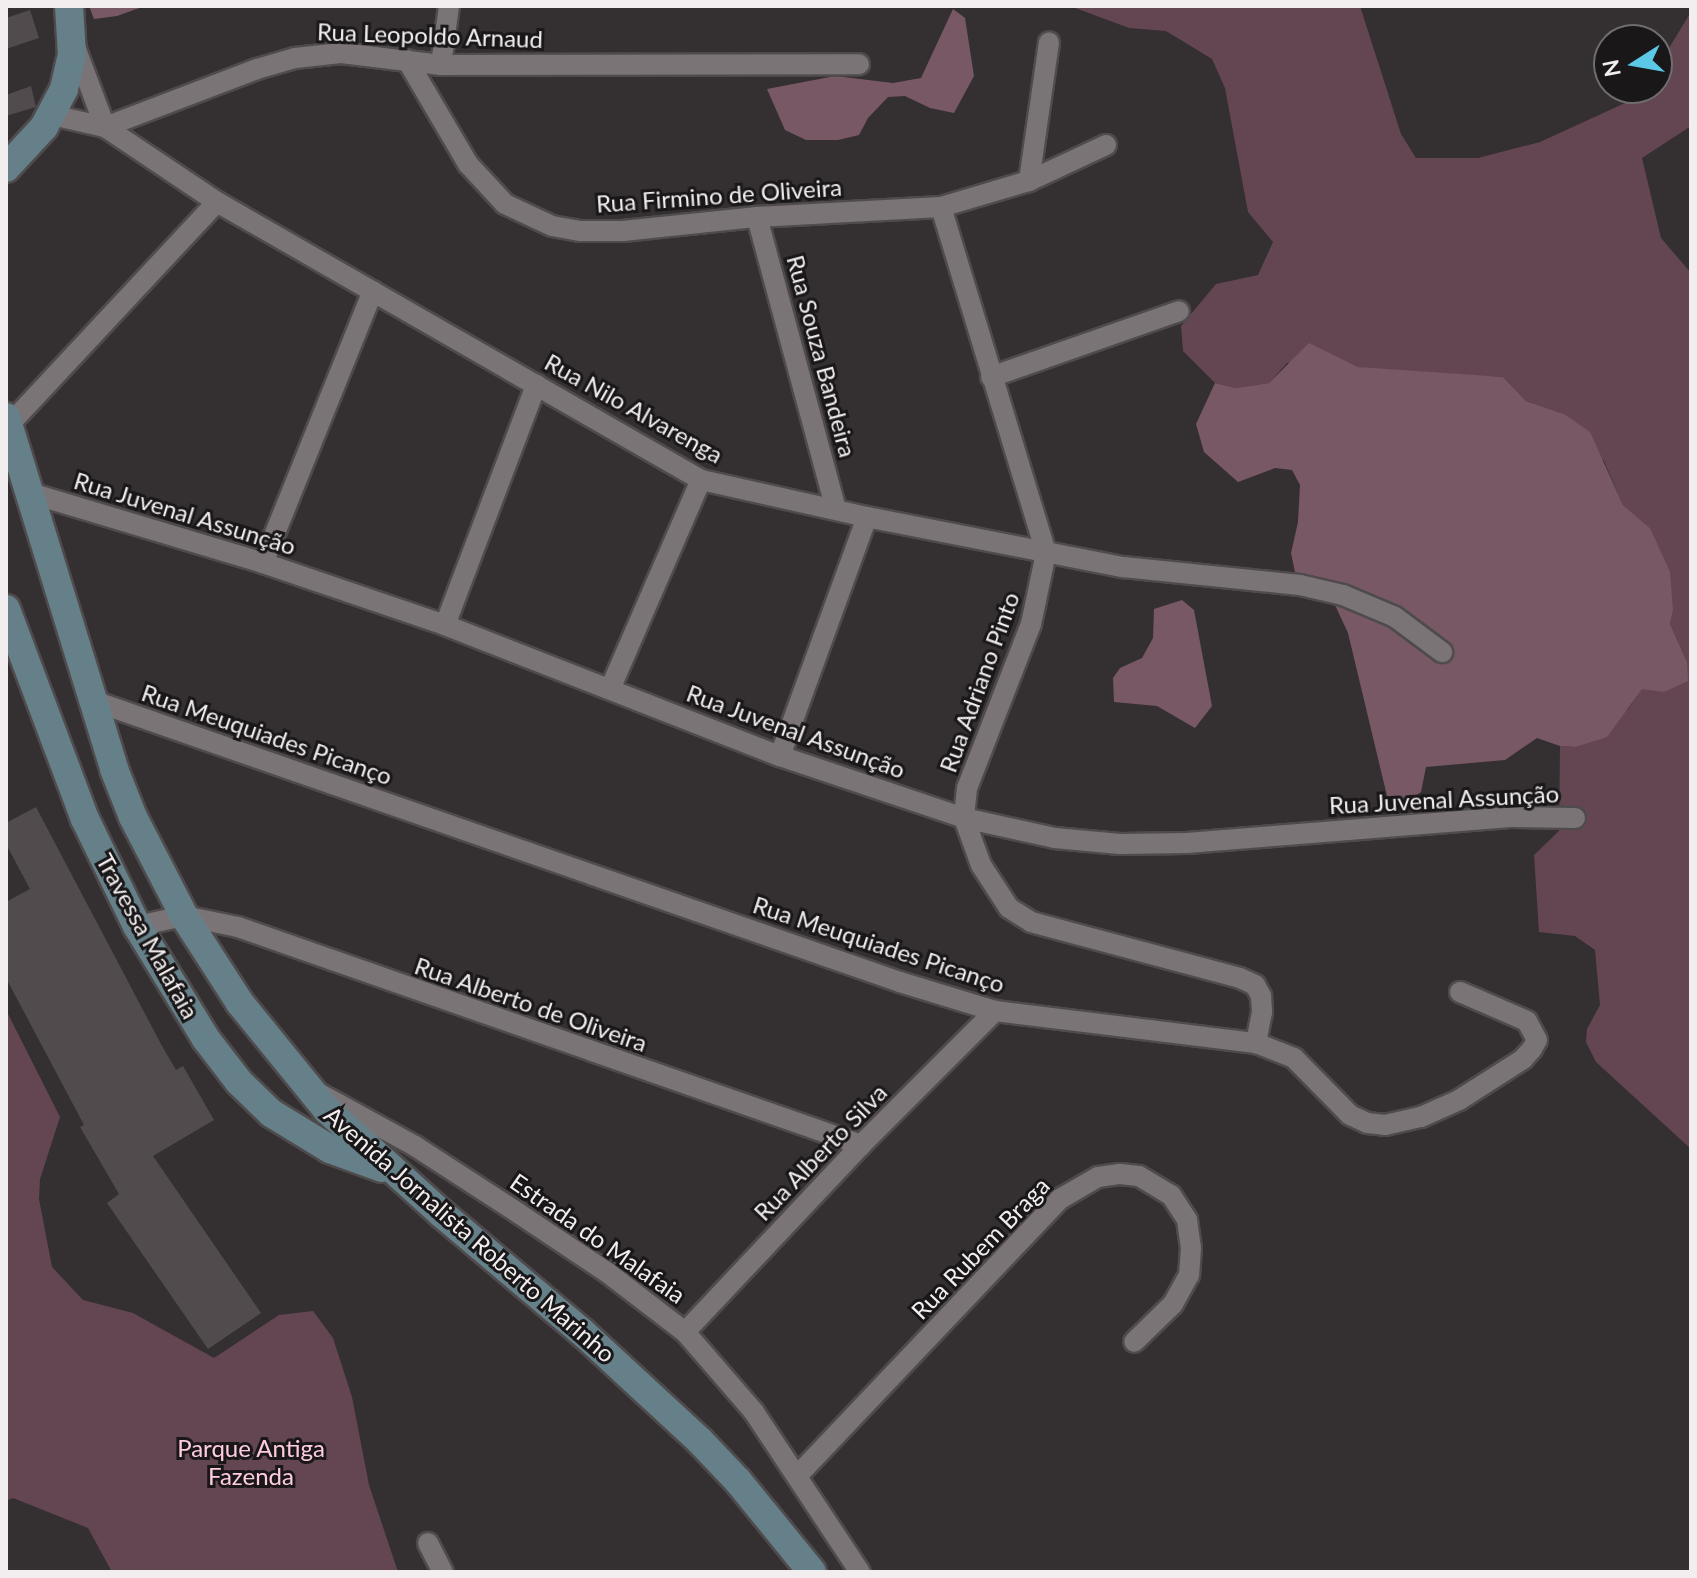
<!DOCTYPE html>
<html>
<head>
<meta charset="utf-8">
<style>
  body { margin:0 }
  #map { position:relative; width:1697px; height:1578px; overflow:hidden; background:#342f31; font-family:Lato,sans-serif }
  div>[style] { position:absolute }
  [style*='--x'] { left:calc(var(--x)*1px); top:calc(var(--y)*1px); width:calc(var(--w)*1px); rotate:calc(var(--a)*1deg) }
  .green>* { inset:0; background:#644653 }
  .forest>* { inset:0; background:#795866 }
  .building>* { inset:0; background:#514b4d }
  .roads { filter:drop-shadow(2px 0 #4f4b4c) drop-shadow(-2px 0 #4f4b4c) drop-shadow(0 2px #4f4b4c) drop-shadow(0 -2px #4f4b4c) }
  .street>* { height:20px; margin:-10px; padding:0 10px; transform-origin:10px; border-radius:10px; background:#7b7476 }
  .secondary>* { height:28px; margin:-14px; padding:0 14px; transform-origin:14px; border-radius:14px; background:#658089 }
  span { translate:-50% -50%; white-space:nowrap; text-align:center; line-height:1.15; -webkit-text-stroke:6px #1a1718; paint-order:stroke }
  .street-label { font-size:24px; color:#f2eeef }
  .park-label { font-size:24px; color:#fecce0 }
  .frame { position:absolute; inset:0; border:8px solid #f2eeef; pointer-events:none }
  .north { position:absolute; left:1593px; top:24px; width:80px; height:80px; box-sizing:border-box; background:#1a1718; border:2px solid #706d6e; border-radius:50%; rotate:259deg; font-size:22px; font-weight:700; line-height:32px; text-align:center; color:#f2eeef }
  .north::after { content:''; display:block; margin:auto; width:28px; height:36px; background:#5ac8e6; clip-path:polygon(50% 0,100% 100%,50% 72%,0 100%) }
</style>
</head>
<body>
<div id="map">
  <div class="green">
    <div style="clip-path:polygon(1070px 6px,1360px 6px,1401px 134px,1416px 158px,1478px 158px,1540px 142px,1647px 93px,1649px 88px,1657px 88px,1658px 66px,1691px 12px,1691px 126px,1642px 158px,1661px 238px,1691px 273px,1691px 1149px,1596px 1062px,1586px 1042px,1587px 1029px,1600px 1005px,1595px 950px,1575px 936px,1539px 932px,1534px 855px,1559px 831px,1560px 746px,1575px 747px,1628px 709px,1642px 688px,1664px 692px,1687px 662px,1670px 624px,1673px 611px,1650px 528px,1623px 505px,1604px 461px,1564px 414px,1526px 401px,1503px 377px,1407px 373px,1358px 367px,1336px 357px,1287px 363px,1269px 383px,1236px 388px,1215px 383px,1183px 351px,1181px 326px,1216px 284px,1258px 275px,1273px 242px,1248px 212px,1225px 88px,1212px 59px,1166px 31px,1129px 28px)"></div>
    <div style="clip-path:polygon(6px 1010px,60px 1117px,40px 1179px,39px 1199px,52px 1267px,83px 1300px,133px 1313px,214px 1358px,279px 1315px,313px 1311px,333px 1338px,352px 1397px,369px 1485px,398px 1572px,112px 1572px,88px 1528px,13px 1498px,6px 1501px)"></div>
  </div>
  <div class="forest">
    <div style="clip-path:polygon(89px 6px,145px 6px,117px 16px,94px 19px)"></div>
    <div style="clip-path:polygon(953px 9px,965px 18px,974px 76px,954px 113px,930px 108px,905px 96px,888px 97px,868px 118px,859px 135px,838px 140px,806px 140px,785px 130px,767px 89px,835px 76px,893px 83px,921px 78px)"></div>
    <div style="clip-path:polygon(1309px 343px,1358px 367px,1503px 377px,1526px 401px,1564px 414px,1590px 432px,1623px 505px,1650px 528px,1670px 572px,1673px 611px,1670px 624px,1687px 662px,1688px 681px,1664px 692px,1642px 689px,1607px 737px,1575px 747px,1560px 746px,1537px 738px,1505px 760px,1426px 767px,1421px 792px,1405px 803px,1387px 796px,1348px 633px,1328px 590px,1296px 577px,1291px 553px,1298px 522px,1300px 485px,1292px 470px,1275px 468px,1238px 482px,1204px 452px,1196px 424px,1215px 383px,1236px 388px,1269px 383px)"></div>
    <div style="clip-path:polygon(1182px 600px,1194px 610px,1212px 706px,1195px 728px,1157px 706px,1114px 702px,1113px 678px,1120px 668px,1142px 658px,1153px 638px,1154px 609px)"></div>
  </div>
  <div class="building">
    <div style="clip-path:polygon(30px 10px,39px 38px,6px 49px,6px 18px)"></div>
    <div style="clip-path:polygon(31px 86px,36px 107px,6px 116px,6px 95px)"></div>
    <div style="clip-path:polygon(36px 807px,162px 1046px,176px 1070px,183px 1066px,214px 1120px,153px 1156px,261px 1313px,208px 1349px,107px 1203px,119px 1194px,80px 1127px,84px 1125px,6px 978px,6px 902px,30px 889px,6px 844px,6px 823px)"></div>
  </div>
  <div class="roads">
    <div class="street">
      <div style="--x:74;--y:44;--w:89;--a:69.5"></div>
      <div style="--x:105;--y:127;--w:163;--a:-20.9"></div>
      <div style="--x:257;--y:69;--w:40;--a:-16"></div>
      <div style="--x:295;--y:58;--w:46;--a:-6.2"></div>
      <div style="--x:341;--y:53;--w:101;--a:6.8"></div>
      <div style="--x:441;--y:65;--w:418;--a:-0.1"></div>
      <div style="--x:407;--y:60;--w:121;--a:59.6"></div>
      <div style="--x:468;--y:164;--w:54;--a:47.2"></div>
      <div style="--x:505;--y:204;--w:52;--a:25.1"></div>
      <div style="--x:552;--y:226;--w:29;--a:10"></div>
      <div style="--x:581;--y:231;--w:42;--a:0"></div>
      <div style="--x:623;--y:231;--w:135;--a:-6"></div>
      <div style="--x:757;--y:217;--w:184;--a:-3.1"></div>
      <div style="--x:941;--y:207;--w:92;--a:-16.5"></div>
      <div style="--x:1029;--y:181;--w:85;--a:-25.1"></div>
      <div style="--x:441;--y:65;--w:60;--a:-82.3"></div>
      <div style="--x:52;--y:115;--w:54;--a:12.8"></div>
      <div style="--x:105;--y:127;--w:135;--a:33.8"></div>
      <div style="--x:217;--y:202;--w:558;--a:29.87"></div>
      <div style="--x:701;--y:480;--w:170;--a:12.6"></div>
      <div style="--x:867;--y:517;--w:261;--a:11.1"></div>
      <div style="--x:1123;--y:567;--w:178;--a:5.8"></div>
      <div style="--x:1300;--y:585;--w:44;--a:13.1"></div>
      <div style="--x:1343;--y:595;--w:56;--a:22.9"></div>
      <div style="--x:1395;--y:617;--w:59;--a:36.7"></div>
      <div style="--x:1029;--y:181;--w:140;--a:-81.8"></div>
      <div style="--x:941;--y:207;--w:362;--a:73.1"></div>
      <div style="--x:1046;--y:553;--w:73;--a:101.9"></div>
      <div style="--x:1031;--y:624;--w:176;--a:111.3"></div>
      <div style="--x:967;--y:788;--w:30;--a:96"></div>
      <div style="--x:964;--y:818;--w:50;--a:70.1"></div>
      <div style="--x:981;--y:865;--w:51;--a:56.9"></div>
      <div style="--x:1009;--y:908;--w:26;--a:32"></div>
      <div style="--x:1031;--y:922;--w:216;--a:15"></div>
      <div style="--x:1240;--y:978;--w:17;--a:25"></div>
      <div style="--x:1255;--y:985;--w:13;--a:61"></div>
      <div style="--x:1261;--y:996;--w:16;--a:86"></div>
      <div style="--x:1262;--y:1012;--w:32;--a:101"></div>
      <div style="--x:757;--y:217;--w:302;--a:74.9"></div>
      <div style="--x:991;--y:377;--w:199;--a:-19.3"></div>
      <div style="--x:8;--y:426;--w:306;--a:-47"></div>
      <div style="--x:30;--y:493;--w:243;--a:16.7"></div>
      <div style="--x:263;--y:563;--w:192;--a:18.8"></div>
      <div style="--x:445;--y:625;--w:360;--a:21.4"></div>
      <div style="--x:780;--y:756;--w:194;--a:18.6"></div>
      <div style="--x:964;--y:818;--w:93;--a:12.4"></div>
      <div style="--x:1055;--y:838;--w:65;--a:5.3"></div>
      <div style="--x:1120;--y:844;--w:67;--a:-0.9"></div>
      <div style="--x:1187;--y:843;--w:327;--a:-4.6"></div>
      <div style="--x:1513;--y:817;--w:62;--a:0.9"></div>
      <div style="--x:263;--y:563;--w:293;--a:-68"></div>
      <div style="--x:445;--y:625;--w:257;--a:-69.2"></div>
      <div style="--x:610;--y:689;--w:228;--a:-66.5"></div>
      <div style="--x:91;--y:700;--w:857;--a:19.22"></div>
      <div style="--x:900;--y:982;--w:99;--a:17"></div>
      <div style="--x:995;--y:1011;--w:263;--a:7"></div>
      <div style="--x:1256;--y:1043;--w:41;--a:21.5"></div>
      <div style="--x:1294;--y:1058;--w:80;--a:45.5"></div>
      <div style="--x:1350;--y:1115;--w:19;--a:25"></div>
      <div style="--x:1367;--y:1123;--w:18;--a:6"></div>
      <div style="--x:1385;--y:1125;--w:37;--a:-13"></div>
      <div style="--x:1421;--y:1117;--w:42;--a:-24.1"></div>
      <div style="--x:1459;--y:1100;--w:76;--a:-32.6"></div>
      <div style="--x:1523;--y:1059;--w:13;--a:-48"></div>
      <div style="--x:1532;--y:1049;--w:10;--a:-61"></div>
      <div style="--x:1537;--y:1040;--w:21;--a:-118"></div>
      <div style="--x:1527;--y:1021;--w:73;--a:-156.6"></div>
      <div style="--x:780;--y:756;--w:254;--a:-70"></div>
      <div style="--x:137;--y:926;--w:48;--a:-12"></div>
      <div style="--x:184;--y:916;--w:55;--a:11.5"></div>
      <div style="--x:238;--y:927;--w:660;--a:19.29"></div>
      <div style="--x:322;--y:1095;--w:106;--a:28.7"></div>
      <div style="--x:415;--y:1146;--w:123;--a:33"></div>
      <div style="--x:518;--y:1213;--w:108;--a:33.7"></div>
      <div style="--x:608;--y:1273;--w:97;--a:37.5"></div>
      <div style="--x:685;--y:1332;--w:106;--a:49.2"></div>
      <div style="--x:754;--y:1412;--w:192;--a:56.5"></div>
      <div style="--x:685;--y:1332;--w:257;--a:-46.7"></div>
      <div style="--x:861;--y:1145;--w:190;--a:-45"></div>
      <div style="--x:798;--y:1475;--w:381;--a:-46.5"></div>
      <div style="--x:1060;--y:1199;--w:44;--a:-30.1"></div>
      <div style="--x:1098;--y:1177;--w:22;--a:-8"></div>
      <div style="--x:1120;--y:1174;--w:19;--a:6"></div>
      <div style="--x:1139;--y:1176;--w:37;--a:31"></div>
      <div style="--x:1171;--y:1195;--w:30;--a:57"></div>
      <div style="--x:1187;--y:1220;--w:28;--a:82"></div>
      <div style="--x:1191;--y:1248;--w:27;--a:94"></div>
      <div style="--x:1189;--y:1275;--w:33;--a:119"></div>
      <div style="--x:1173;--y:1304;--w:54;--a:135.7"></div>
      <div style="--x:428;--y:1543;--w:33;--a:63"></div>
    </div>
    <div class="secondary">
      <div style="--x:6;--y:168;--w:56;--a:-47.2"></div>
      <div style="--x:44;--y:127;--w:43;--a:-62.2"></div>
      <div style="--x:64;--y:89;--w:35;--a:-77"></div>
      <div style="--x:72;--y:55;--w:49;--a:-93.5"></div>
      <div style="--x:6;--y:417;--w:368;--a:72.9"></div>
      <div style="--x:114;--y:769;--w:52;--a:68.4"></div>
      <div style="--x:133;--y:817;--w:111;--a:62.7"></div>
      <div style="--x:184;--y:916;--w:103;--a:57.2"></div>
      <div style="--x:240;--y:1003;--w:138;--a:50.9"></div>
      <div style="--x:327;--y:1110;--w:154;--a:42.1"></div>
      <div style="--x:441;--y:1213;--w:185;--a:40.2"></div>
      <div style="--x:582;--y:1332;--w:161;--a:42.7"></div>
      <div style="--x:700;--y:1441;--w:55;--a:46.5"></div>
      <div style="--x:738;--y:1481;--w:117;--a:50.9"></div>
      <div style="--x:6;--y:609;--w:224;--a:69.4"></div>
      <div style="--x:85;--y:819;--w:119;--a:64.1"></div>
      <div style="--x:137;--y:926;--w:132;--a:58.6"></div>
      <div style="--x:206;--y:1039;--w:54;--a:52.5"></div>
      <div style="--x:239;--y:1082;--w:45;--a:44.1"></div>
      <div style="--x:271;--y:1113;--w:69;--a:31.4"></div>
      <div style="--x:330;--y:1149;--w:55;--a:20.1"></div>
    </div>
  </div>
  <div class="street-label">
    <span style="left:430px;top:35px;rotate:2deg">Rua Leopoldo Arnaud</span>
    <span style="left:719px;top:195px;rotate:-4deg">Rua Firmino de Oliveira</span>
    <span style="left:822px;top:356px;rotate:75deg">Rua Souza Bandeira</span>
    <span style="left:634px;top:408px;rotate:29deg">Rua Nilo Alvarenga</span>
    <span style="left:185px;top:513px;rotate:17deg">Rua Juvenal Assunção</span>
    <span style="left:979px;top:682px;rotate:-70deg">Rua Adriano Pinto</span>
    <span style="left:796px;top:731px;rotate:20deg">Rua Juvenal Assunção</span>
    <span style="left:267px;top:734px;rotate:19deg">Rua Meuquiades Picanço</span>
    <span style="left:1444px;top:799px;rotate:-3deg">Rua Juvenal Assunção</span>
    <span style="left:148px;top:936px;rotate:61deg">Travessa Malafaia</span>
    <span style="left:879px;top:944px;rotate:18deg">Rua Meuquiades Picanço</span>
    <span style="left:531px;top:1004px;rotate:19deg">Rua Alberto de Oliveira</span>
    <span style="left:820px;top:1152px;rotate:-46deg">Rua Alberto Silva</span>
    <span style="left:470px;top:1234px;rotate:41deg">Avenida Jornalista Roberto Marinho</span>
    <span style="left:598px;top:1238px;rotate:35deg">Estrada do Malafaia</span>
    <span style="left:980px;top:1248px;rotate:-46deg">Rua Rubem Braga</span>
  </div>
  <div class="park-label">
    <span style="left:251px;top:1462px">Parque Antiga<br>Fazenda</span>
  </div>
  <div class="frame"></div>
  <div class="north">N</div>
</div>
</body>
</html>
